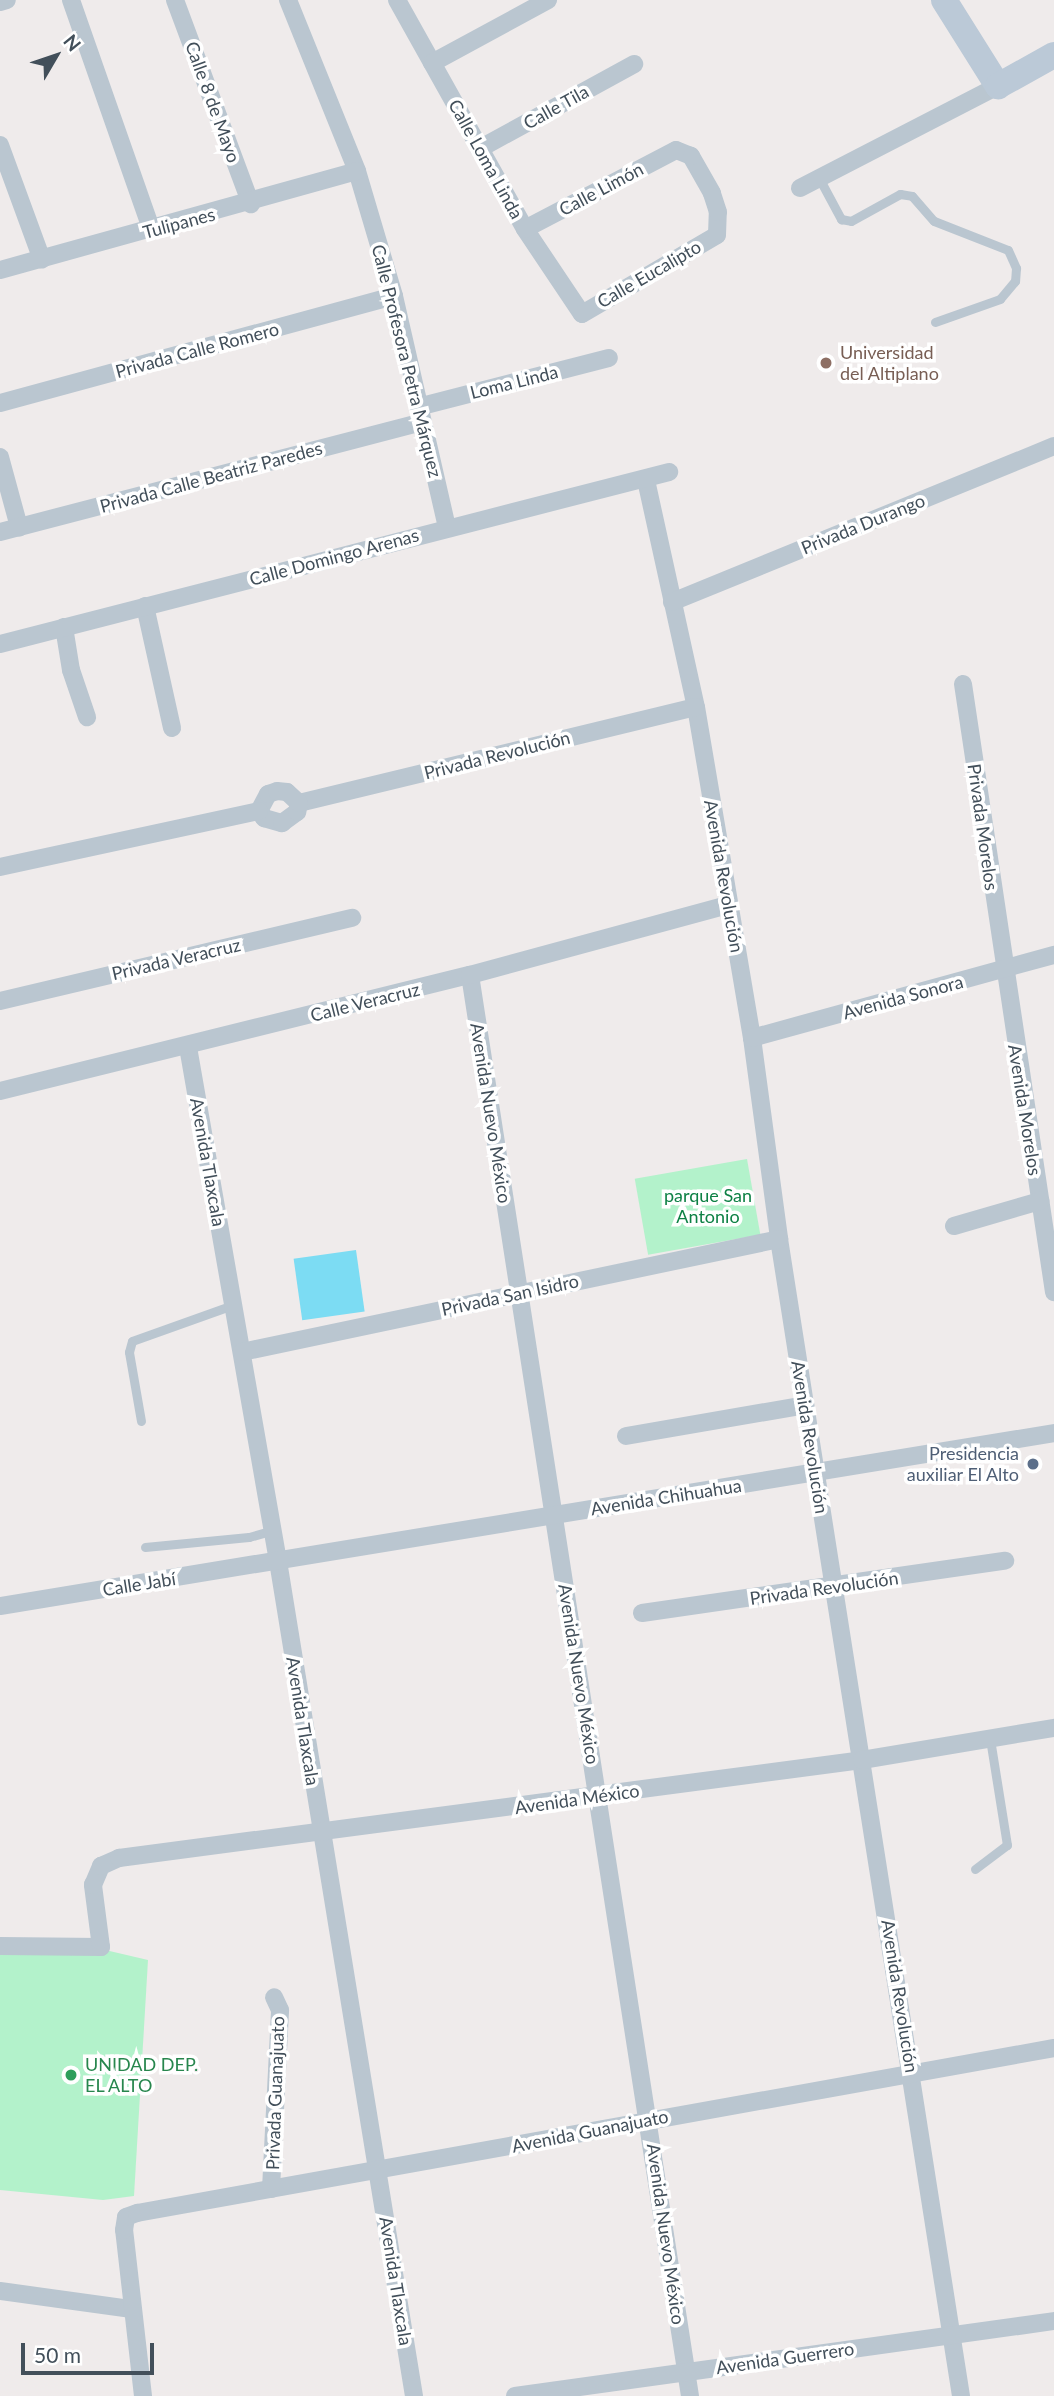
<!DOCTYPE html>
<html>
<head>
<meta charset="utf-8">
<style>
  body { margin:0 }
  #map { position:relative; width:1054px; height:2396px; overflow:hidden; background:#efebeb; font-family:Lato,sans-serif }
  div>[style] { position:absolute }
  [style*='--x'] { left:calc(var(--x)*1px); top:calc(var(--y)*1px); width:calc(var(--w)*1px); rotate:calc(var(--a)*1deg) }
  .green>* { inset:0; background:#b3f2cb; transform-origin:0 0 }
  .water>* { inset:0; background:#7cdcf3; transform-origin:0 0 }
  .lane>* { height:9px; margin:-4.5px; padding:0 4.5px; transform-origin:4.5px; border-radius:4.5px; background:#bac6d0 }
  .street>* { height:18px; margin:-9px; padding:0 9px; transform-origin:9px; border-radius:9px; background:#bac6d0 }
  .secondary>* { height:26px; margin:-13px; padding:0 13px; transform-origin:13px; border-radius:13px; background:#bbc9d7 }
  .dots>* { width:19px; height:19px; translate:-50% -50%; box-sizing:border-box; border:4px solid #fff; border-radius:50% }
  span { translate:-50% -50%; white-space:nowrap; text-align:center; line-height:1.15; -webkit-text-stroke:7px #fff; paint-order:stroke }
  .street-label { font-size:18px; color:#424f5a }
  .education-label { font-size:18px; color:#785e54 }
  .left { translate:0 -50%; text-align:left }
  .park-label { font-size:18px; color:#0e8145 }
  .service-label { font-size:18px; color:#4e5e75 }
  .right { translate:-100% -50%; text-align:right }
  .leisure-label { font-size:18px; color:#27864d }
  .north { position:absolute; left:21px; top:21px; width:70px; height:70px; -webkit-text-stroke:5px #fff; paint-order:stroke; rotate:51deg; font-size:19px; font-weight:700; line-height:28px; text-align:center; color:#424f5a }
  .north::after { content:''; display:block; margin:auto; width:24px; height:32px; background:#424f5a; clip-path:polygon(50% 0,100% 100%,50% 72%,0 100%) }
  .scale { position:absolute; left:21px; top:2343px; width:133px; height:32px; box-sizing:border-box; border:4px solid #424f5a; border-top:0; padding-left:9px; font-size:21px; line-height:24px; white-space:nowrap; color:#424f5a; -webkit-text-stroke:5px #fff; paint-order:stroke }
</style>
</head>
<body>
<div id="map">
  <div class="green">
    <div style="left:747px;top:1159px;width:77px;height:114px;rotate:80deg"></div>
    <div style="clip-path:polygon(0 1948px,101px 1949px,148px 1960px,134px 2196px,103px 2200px,0 2190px)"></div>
  </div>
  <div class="water">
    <div style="left:356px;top:1250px;width:62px;height:63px;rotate:82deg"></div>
  </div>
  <div class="lane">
    <div style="--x:819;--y:178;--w:47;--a:61.8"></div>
    <div style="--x:841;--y:219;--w:10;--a:11"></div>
    <div style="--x:851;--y:221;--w:56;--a:-28.9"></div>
    <div style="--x:900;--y:194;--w:12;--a:9"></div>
    <div style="--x:912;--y:196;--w:33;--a:49"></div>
    <div style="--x:934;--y:221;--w:79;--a:21.4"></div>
    <div style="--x:1008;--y:250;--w:20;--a:66"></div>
    <div style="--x:1016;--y:268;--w:13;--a:94"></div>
    <div style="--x:1015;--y:281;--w:23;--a:130"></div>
    <div style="--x:1000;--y:299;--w:69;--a:160.5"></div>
    <div style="--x:141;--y:1421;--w:70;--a:-99.9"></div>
    <div style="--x:129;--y:1352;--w:11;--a:-75"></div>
    <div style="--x:132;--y:1341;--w:107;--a:-19.6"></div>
    <div style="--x:145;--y:1547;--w:104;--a:-5.5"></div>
    <div style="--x:249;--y:1537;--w:25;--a:-16"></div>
    <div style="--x:975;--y:1869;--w:40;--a:-37"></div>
    <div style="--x:1007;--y:1845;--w:107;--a:-99.1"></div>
  </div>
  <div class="street">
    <div style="--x:71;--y:0;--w:243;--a:70.7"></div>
    <div style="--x:175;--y:0;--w:218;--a:69.6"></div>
    <div style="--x:288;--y:0;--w:184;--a:68"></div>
    <div style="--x:357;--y:171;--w:130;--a:73.5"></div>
    <div style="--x:394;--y:296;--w:237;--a:77.1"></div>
    <div style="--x:397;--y:0;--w:262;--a:60.8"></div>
    <div style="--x:525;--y:229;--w:102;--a:56.2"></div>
    <div style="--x:582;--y:314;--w:156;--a:-30.3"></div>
    <div style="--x:717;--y:235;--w:23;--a:-88"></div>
    <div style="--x:718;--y:212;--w:20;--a:-108"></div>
    <div style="--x:712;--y:193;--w:43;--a:-119.6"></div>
    <div style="--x:691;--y:156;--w:16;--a:-158"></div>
    <div style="--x:676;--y:150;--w:170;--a:152.4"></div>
    <div style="--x:0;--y:2;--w:7;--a:-16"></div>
    <div style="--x:432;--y:63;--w:132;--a:-28.5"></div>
    <div style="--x:0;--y:145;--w:122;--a:69.9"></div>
    <div style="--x:479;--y:149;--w:177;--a:-28.7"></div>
    <div style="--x:800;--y:188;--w:223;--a:-27.3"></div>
    <div style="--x:0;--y:270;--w:370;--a:-15.5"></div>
    <div style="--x:0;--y:403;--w:408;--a:-15.2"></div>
    <div style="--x:418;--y:407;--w:197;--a:-14.4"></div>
    <div style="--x:0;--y:457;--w:73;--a:74.8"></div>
    <div style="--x:646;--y:480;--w:232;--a:77.6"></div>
    <div style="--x:696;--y:707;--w:336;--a:80.4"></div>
    <div style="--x:752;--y:1038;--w:203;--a:82.3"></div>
    <div style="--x:779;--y:1239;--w:1171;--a:81.06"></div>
    <div style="--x:0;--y:532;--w:436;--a:-14.6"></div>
    <div style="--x:672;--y:602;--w:413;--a:-22.2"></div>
    <div style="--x:145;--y:606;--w:125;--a:77.5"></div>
    <div style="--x:64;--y:627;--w:44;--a:80.8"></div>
    <div style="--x:71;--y:670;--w:50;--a:71.2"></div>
    <div style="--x:0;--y:644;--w:691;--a:-14.42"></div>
    <div style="--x:963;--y:684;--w:615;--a:81.49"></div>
    <div style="--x:299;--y:803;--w:408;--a:-13.6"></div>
    <div style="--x:259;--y:811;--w:9;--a:54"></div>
    <div style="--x:264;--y:818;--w:19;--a:16"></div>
    <div style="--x:282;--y:823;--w:19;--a:-36"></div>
    <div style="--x:297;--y:812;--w:9;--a:-77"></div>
    <div style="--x:259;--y:811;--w:19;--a:-62"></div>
    <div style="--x:268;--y:794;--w:9;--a:-18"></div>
    <div style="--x:277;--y:791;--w:10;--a:6"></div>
    <div style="--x:287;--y:792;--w:16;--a:43"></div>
    <div style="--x:0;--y:867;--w:265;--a:-12.2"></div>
    <div style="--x:470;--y:975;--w:1438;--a:81.2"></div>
    <div style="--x:0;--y:1001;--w:362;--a:-13.3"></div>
    <div style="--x:752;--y:1038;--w:313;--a:-15.4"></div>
    <div style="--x:188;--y:1047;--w:522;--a:80.07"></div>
    <div style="--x:278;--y:1561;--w:846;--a:80.75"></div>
    <div style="--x:0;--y:1091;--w:484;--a:-13.9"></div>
    <div style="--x:470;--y:975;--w:267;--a:-15.2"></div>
    <div style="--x:954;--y:1226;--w:90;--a:-16.2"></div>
    <div style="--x:242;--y:1352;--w:549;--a:-11.88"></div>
    <div style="--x:626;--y:1436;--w:182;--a:-9.8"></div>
    <div style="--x:0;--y:1606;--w:1068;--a:-9.32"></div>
    <div style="--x:642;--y:1613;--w:367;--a:-8.2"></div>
    <div style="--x:0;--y:1946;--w:101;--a:0.6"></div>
    <div style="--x:101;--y:1947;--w:63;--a:-97.4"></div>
    <div style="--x:93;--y:1885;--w:21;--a:-67"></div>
    <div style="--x:101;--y:1866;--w:20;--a:-24"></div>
    <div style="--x:119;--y:1858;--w:749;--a:-7.51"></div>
    <div style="--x:862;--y:1760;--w:195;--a:-9.5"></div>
    <div style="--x:271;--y:2189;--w:179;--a:-87.1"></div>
    <div style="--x:280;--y:2010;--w:14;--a:-115"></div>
    <div style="--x:0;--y:2291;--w:133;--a:7.8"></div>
    <div style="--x:143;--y:2396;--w:167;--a:-96.5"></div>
    <div style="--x:124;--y:2230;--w:13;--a:-81"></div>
    <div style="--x:126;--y:2217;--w:12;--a:-20"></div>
    <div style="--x:137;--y:2213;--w:932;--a:-10.2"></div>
    <div style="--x:515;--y:2396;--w:544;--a:-7.92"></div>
  </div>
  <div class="secondary">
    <div style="--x:944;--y:0;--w:102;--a:57.9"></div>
    <div style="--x:998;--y:86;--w:64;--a:-29"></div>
  </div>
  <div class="dots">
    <div style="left:826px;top:363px;background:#8d6e63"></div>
    <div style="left:1033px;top:1464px;background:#5c6f8a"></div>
    <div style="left:71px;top:2075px;background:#2e9e5b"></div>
  </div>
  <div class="street-label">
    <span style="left:213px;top:102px;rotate:70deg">Calle 8 de Mayo</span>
    <span style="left:556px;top:107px;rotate:-29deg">Calle Tila</span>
    <span style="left:486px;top:159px;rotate:61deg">Calle Loma Linda</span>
    <span style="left:601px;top:189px;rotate:-28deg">Calle Limón</span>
    <span style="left:179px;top:223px;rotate:-15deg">Tulipanes</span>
    <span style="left:649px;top:274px;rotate:-30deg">Calle Eucalipto</span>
    <span style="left:197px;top:350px;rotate:-15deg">Privada Calle Romero</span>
    <span style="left:407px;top:361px;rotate:76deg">Calle Profesora Petra Márquez</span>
    <span style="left:514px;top:382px;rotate:-14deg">Loma Linda</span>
    <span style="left:211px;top:477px;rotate:-15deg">Privada Calle Beatriz Paredes</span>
    <span style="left:863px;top:524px;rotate:-22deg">Privada Durango</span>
    <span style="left:334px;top:557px;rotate:-15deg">Calle Domingo Arenas</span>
    <span style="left:497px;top:755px;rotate:-14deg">Privada Revolución</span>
    <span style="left:983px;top:827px;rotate:82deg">Privada Morelos</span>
    <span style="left:724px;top:876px;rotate:80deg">Avenida Revolución</span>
    <span style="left:176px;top:959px;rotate:-13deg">Privada Veracruz</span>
    <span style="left:903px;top:997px;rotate:-15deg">Avenida Sonora</span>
    <span style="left:365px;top:1002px;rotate:-14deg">Calle Veracruz</span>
    <span style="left:1025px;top:1110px;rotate:81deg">Avenida Morelos</span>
    <span style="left:491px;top:1113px;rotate:81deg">Avenida Nuevo México</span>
    <span style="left:208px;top:1162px;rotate:80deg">Avenida Tlaxcala</span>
    <span style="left:510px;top:1295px;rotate:-12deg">Privada San Isidro</span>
    <span style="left:810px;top:1437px;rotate:81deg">Avenida Revolución</span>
    <span style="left:666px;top:1497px;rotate:-9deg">Avenida Chihuahua</span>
    <span style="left:139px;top:1584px;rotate:-9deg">Calle Jabí</span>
    <span style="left:824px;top:1588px;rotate:-8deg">Privada Revolución</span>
    <span style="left:579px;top:1674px;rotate:81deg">Avenida Nuevo México</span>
    <span style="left:303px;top:1721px;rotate:81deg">Avenida Tlaxcala</span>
    <span style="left:577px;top:1799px;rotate:-8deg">Avenida México</span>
    <span style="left:900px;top:1996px;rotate:81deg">Avenida Revolución</span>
    <span style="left:275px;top:2093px;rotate:-88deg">Privada Guanajuato</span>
    <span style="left:590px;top:2131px;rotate:-11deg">Avenida Guanajuato</span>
    <span style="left:666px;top:2234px;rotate:82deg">Avenida Nuevo México</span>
    <span style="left:396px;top:2281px;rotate:81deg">Avenida Tlaxcala</span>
    <span style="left:785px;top:2358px;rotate:-8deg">Avenida Guerrero</span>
  </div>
  <div class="education-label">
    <span class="left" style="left:840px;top:363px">Universidad<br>del Altiplano</span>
  </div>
  <div class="park-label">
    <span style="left:708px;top:1206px">parque San<br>Antonio</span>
  </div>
  <div class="service-label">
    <span class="right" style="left:1019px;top:1464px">Presidencia<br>auxiliar El Alto</span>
  </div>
  <div class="leisure-label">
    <span class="left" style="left:85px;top:2075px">UNIDAD DEP.<br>EL ALTO</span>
  </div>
  <div class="north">N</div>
  <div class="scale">50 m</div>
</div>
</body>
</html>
